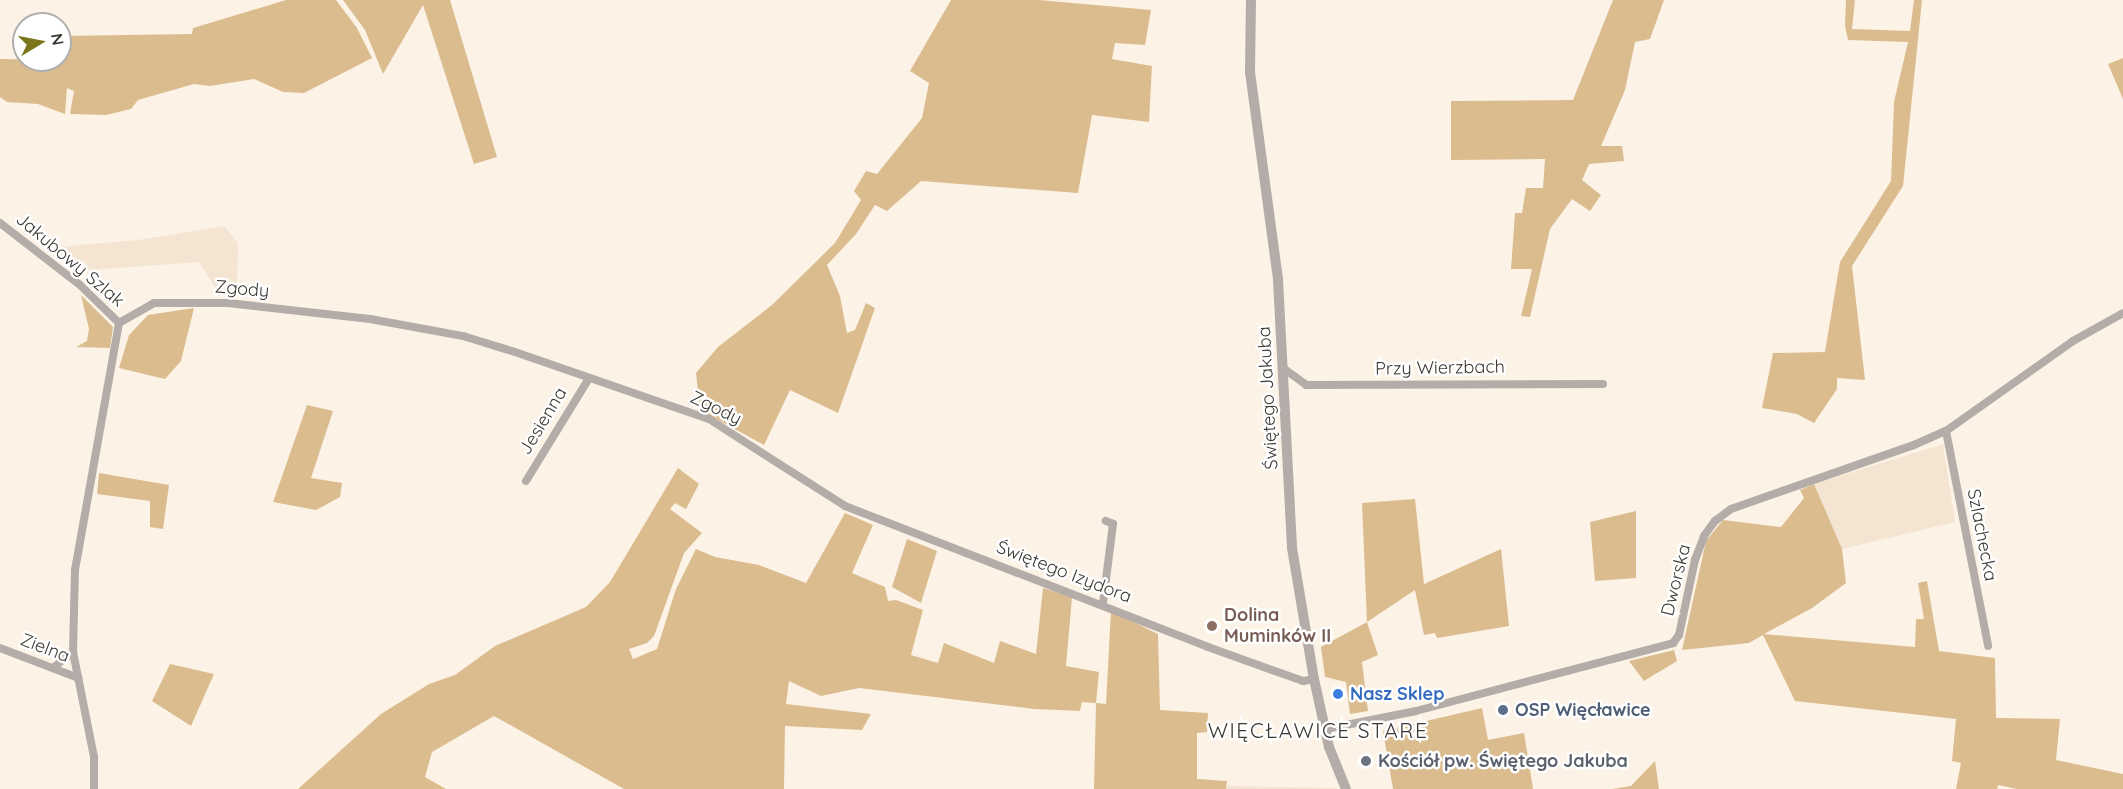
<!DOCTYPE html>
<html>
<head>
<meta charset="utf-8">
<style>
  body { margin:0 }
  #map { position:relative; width:2123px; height:789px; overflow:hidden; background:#fcf3e6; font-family:Quicksand,sans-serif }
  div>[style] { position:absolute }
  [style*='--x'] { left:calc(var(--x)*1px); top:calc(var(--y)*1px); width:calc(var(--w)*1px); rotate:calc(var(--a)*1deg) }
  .built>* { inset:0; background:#f3e5d1 }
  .green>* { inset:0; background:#dbbc8f }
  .minor>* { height:8px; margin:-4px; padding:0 4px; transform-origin:4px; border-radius:4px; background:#b3aca8 }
  .tertiary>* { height:10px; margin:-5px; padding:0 5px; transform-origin:5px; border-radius:5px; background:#b3aca8 }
  .dots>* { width:16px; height:16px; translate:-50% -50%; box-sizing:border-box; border:3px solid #fff; border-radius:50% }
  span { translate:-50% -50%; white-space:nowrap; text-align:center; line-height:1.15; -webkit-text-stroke:5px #fff; paint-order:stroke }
  .street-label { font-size:18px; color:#3c3833 }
  .education-label { font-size:18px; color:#785e54; font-weight:700 }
  .left { translate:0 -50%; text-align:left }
  .shop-label { font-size:18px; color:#366cbe; font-weight:700 }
  .service-label { font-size:18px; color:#4e5e75; font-weight:700 }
  .worship-label { font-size:18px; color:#5b616d; font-weight:700 }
  .quarter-label { font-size:21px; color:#3c3833; letter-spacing:1.5px }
  .north { position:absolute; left:12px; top:12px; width:60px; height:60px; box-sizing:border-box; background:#fff; border:2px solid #b1afad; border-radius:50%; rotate:80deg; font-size:16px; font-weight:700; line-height:24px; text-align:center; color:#3c3833 }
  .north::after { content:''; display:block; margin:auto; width:21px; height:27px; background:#7b761b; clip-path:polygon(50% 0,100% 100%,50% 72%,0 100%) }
</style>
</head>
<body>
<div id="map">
  <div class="built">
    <div style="clip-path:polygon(224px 226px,238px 243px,237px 293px,219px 293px,199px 262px,89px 270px,85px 261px,64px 264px,57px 247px,138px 240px)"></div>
    <div style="clip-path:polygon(1943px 444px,1955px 522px,1842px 549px,1814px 484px)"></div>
    <div style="clip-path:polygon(1227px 786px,1336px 788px,1336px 789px,1226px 789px)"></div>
  </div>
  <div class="green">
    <div style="clip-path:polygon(286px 0,336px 0,357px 28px,372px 58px,304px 93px,283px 92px,254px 79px,210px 86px,194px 84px,138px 100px,131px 109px,106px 115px,70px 114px,74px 91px,67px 88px,65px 114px,38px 104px,7px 102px,0 97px,0 59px,60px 60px,61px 36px,192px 34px,193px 28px)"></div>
    <div style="clip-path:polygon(343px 0,450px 0,497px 157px,474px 164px,423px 5px,383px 74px,365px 30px)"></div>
    <div style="clip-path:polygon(951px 0,1039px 0,1151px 10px,1145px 45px,1115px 43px,1112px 59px,1152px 66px,1149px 122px,1092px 115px,1078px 193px,921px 181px,887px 211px,875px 205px,856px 234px,827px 265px,840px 296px,847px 333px,855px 330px,866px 303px,875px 308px,838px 413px,790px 390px,764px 445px,700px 410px,696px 373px,718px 347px,772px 305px,835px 243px,861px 200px,854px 191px,866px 171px,877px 174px,922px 118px,929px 83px,910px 71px)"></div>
    <div style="clip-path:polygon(1613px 0,1664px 0,1650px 39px,1635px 42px,1625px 90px,1601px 146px,1622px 146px,1624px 161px,1589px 164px,1582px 180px,1601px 195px,1590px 211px,1572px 199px,1550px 229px,1530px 317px,1521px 316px,1532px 269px,1511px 269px,1515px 213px,1522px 213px,1526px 188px,1543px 188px,1545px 159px,1451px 160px,1451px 101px,1573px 100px)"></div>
    <div style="clip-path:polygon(1846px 0,1855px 0,1852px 29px,1910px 31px,1914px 0,1922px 0,1903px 186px,1852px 266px,1865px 380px,1837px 378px,1837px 389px,1814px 423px,1797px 414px,1762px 408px,1773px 353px,1825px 352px,1840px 262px,1891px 181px,1894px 102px,1908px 42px,1848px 40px,1845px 26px)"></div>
    <div style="clip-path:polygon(2123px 58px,2123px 99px,2108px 64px)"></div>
    <div style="clip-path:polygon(81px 295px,113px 327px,110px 348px,76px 347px,87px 341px,89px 329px)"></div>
    <div style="clip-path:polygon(194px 308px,181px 361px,165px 379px,119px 368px,129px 335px,148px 315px)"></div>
    <div style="clip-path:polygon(307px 405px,333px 411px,311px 478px,342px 483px,340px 497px,316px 510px,273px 502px)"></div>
    <div style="clip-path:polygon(678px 468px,699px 484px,686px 509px,675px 503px,670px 509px,702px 533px,684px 553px,654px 636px,647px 643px,629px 649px,633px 659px,657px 649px,676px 589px,696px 549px,715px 557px,759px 565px,806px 583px,845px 513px,873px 525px,852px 573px,885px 587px,888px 601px,896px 600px,923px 610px,911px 655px,938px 663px,944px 643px,994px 663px,1000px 641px,1036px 654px,1043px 588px,1072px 597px,1066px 666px,1099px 672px,1096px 703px,1106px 704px,1111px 611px,1158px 634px,1160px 710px,1208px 713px,1207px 732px,1197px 733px,1197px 779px,1227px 781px,1226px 789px,1094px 789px,1096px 703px,1082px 702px,1080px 711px,1034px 709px,859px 688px,821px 696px,789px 681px,786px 704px,871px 714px,862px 730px,785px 726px,784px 789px,624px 789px,494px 716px,432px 752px,425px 777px,446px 789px,298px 789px,381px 714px,429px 684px,455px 675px,495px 646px,586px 607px,610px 582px)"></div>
    <div style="clip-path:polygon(99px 473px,169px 485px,163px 529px,150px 527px,150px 501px,97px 494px)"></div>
    <div style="clip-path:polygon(1814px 484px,1842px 549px,1846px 583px,1812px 608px,1764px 634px,1915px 647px,1916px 619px,1924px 619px,1918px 583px,1927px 581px,1939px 651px,1995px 658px,1996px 718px,2060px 719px,2056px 760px,2123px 774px,2123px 789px,2017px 789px,1998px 785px,1997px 789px,1956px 789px,1961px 763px,1952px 761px,1956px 719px,1795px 701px,1763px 635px,1749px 643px,1682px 650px,1706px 541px,1723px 520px,1781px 527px,1804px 498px,1800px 490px)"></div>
    <div style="clip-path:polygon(1415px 499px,1424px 584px,1501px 549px,1509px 626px,1437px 638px,1435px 633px,1424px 635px,1415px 590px,1367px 622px,1378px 655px,1362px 662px,1368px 711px,1350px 714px,1346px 682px,1325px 677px,1321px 647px,1367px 622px,1362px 503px)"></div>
    <div style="clip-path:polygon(1636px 511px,1636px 578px,1595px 581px,1590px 522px)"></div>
    <div style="clip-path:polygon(907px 539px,937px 551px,921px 603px,892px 587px)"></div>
    <div style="clip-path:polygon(1674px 650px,1677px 661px,1644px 681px,1629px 661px)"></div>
    <div style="clip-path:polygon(170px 664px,214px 674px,191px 726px,152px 701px)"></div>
    <div style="clip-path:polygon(1482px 708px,1488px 740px,1524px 733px,1533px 789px,1393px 789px,1383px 731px)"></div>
    <div style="clip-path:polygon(1655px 761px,1659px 789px,1612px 789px,1631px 786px)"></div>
  </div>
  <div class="minor">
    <div style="--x:0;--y:223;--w:101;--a:37.8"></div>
    <div style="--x:80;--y:285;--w:54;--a:44.3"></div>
    <div style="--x:1283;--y:368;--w:29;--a:36"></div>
    <div style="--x:1306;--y:385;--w:297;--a:-0.2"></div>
    <div style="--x:1946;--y:431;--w:219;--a:78.9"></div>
    <div style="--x:526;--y:481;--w:121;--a:-58.5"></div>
    <div style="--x:1103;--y:603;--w:80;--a:-82.8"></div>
    <div style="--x:1113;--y:524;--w:8;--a:-157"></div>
    <div style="--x:0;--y:648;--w:84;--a:21"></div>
    <div style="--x:53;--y:668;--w:26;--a:-39"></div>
    <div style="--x:1326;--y:729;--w:92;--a:-11.3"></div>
    <div style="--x:1416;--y:711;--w:266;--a:-14.8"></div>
    <div style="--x:1673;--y:643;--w:10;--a:-53"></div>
    <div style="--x:1679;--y:635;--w:77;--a:-78"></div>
    <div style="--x:1695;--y:560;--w:26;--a:-69"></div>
    <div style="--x:1704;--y:536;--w:19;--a:-54"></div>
    <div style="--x:1715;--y:521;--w:20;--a:-37"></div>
    <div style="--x:1731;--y:509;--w:194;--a:-19.3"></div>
    <div style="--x:1914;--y:445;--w:35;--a:-24"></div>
    <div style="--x:1946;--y:431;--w:156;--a:-35.3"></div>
    <div style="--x:2073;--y:341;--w:57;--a:-29.2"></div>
    <div style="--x:94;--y:789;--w:32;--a:-90"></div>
    <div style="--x:94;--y:757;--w:107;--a:-101.3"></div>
    <div style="--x:73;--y:652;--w:82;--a:-88.6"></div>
    <div style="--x:75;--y:570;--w:251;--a:-79.9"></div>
    <div style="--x:119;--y:323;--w:40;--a:-29.7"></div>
    <div style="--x:154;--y:303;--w:74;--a:0"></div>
    <div style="--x:228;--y:303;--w:143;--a:6.4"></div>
    <div style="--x:370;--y:319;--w:95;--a:10.4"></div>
    <div style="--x:463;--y:336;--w:54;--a:17.1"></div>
    <div style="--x:515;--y:352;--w:205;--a:19.1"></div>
    <div style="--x:709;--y:419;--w:161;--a:32.6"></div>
    <div style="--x:845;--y:506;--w:389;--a:21.2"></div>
    <div style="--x:1208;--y:647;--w:101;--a:19.7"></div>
    <div style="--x:1303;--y:681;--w:11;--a:-10"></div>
  </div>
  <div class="tertiary">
    <div style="--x:1251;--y:0;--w:72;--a:90.8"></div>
    <div style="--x:1250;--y:72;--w:210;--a:82.3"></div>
    <div style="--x:1278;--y:280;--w:268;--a:87"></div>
    <div style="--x:1292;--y:548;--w:133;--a:80.5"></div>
    <div style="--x:1314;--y:679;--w:70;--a:77.6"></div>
    <div style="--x:1329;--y:747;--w:45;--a:68"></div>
  </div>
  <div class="dots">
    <div style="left:1212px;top:626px;background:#8d6e63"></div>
    <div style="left:1338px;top:694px;background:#3f7fe0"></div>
    <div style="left:1503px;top:710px;background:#5c6f8a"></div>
    <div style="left:1366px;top:761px;background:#6b7280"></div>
  </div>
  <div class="street-label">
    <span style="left:70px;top:260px;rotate:40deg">Jakubowy Szlak</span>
    <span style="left:242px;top:289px;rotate:5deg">Zgody</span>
    <span style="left:1440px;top:368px;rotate:-1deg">Przy Wierzbach</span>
    <span style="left:1268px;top:398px;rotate:-93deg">Świętego Jakuba</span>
    <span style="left:716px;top:408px;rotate:26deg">Zgody</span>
    <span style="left:543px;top:421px;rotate:-59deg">Jesienna</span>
    <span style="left:1982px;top:535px;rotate:79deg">Szlachecka</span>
    <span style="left:1064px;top:572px;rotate:21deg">Świętego Izydora</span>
    <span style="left:1676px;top:580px;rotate:-76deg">Dworska</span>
    <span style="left:45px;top:648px;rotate:21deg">Zielna</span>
  </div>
  <div class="education-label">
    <span class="left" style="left:1224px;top:626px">Dolina<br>Muminków II</span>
  </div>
  <div class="shop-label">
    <span class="left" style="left:1350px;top:694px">Nasz Sklep</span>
  </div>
  <div class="service-label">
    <span class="left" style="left:1515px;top:710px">OSP Więcławice</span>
  </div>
  <div class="worship-label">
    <span class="left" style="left:1378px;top:761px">Kościół pw. Świętego Jakuba</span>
  </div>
  <div class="quarter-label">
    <span style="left:1318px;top:730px">WIĘCŁAWICE STARE</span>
  </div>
  <div class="north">N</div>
</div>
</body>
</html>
